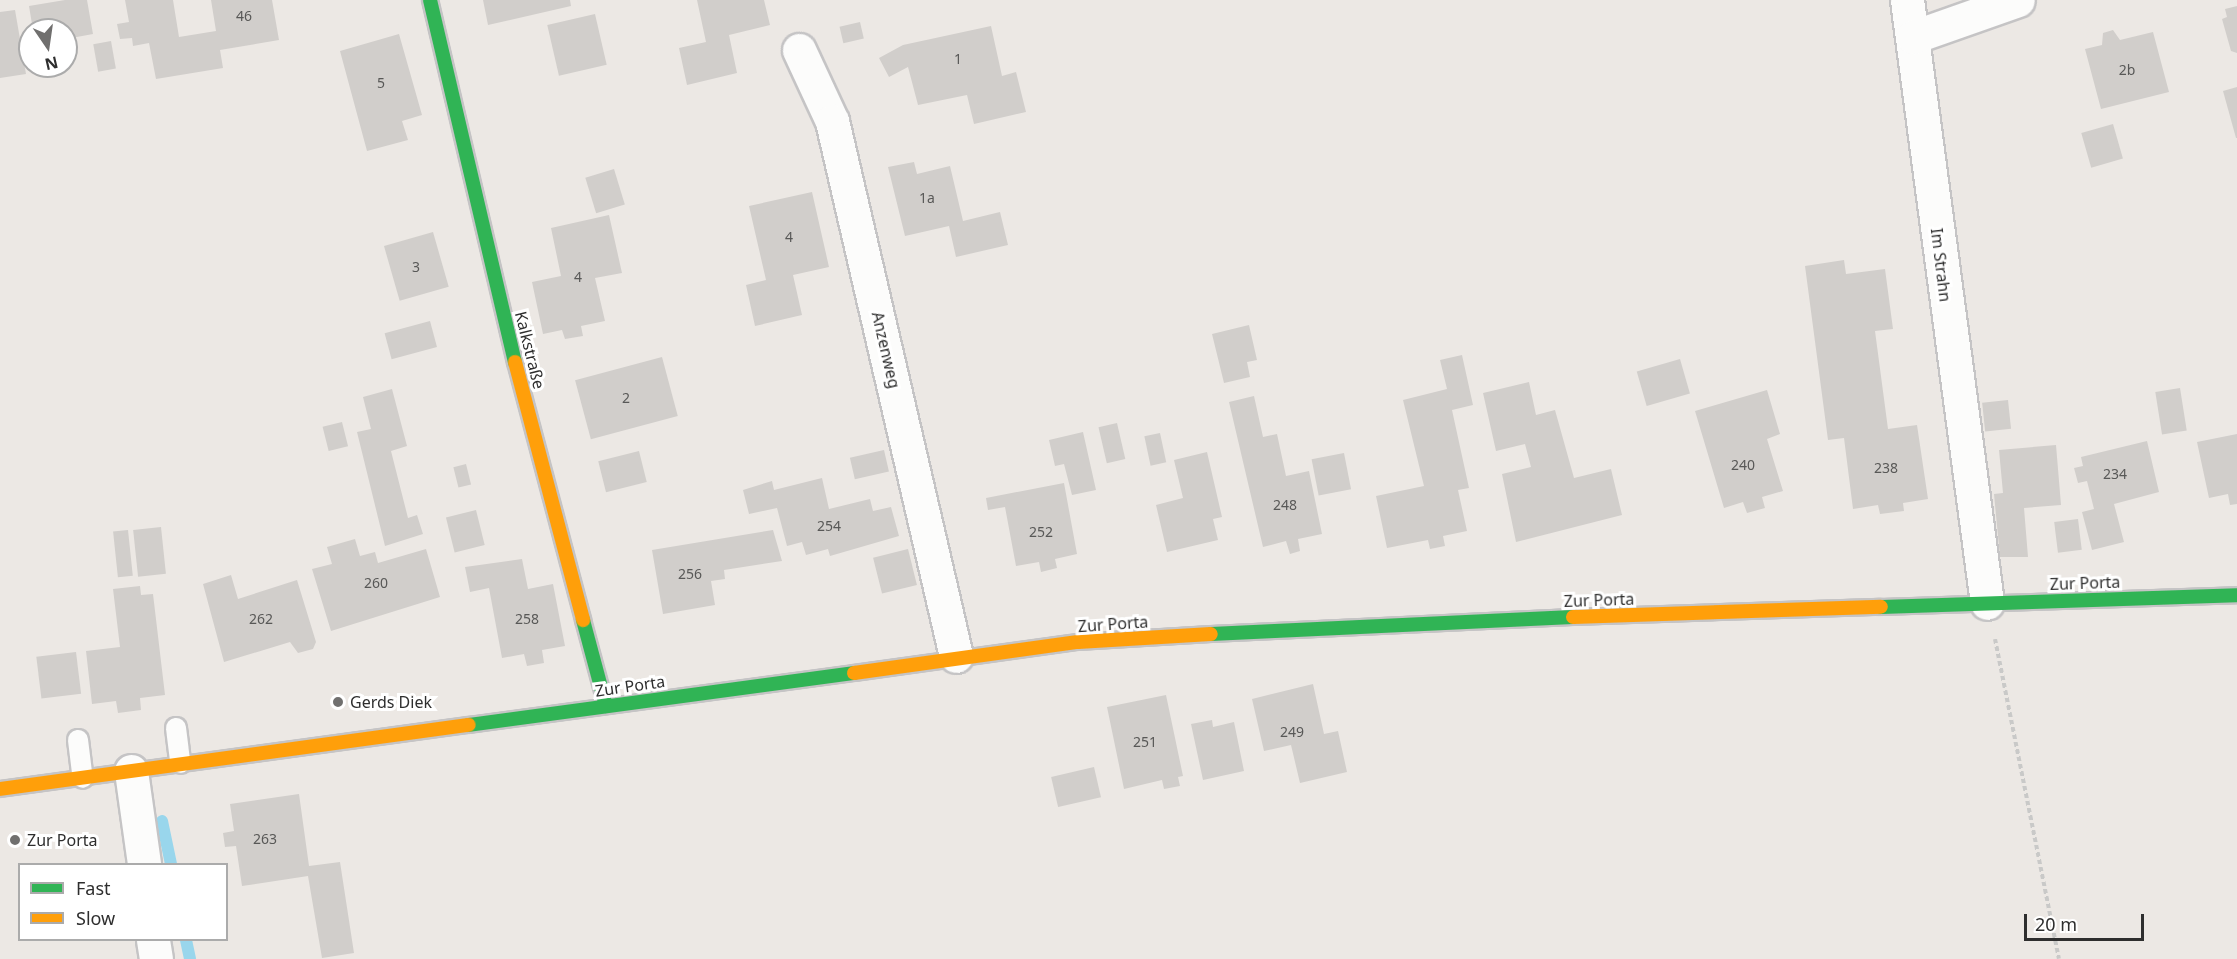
<!DOCTYPE html>
<html>
<head>
<meta charset="utf-8">
<style>
  body { margin:0 }
  #map { position:relative; width:2237px; height:959px; overflow:hidden; background:#ece8e4; font-family:"Noto Sans",sans-serif }
  div>[style] { position:absolute }
  [style*='--x'] { left:calc(var(--x)*1px); top:calc(var(--y)*1px); width:calc(var(--w)*1px); rotate:calc(var(--a)*1deg) }
  .stream>* { height:12px; margin:-6px; padding:0 6px; transform-origin:6px; border-radius:6px; background:#99d6ec }
  .building>* { inset:0; background:#d1cecb; transform-origin:0 0 }
  .path>* { height:4px; margin-top:-2px; transform-origin:0; background:repeating-linear-gradient(90deg,#c9c9c8 0 4.5px,transparent 0 7.5px) }
  .roads { filter:drop-shadow(2px 0 #c5c4c5) drop-shadow(-2px 0 #c5c4c5) drop-shadow(0 2px #c5c4c5) drop-shadow(0 -2px #c5c4c5) }
  .lane>* { height:20px; margin:-10px; padding:0 10px; transform-origin:10px; border-radius:10px; background:#fcfcfb }
  .street>* { height:33px; margin:-16.5px; padding:0 16.5px; transform-origin:16.5px; border-radius:16.5px; background:#fcfcfb }
  .fast>* { height:14px; margin:-7px; padding:0 7px; transform-origin:7px; border-radius:7px; background:#30b455 }
  .slow>* { height:14px; margin:-7px; padding:0 7px; transform-origin:7px; border-radius:7px; background:#ff9f0a }
  .dots>* { width:16px; height:16px; translate:-50% -50%; box-sizing:border-box; border:3px solid #fff; border-radius:50% }
  span { translate:-50% -50%; white-space:nowrap; text-align:center; line-height:1.15; -webkit-text-stroke:6px #fff; paint-order:stroke }
  .number-label { font-size:14px; color:#585857 }
  .number-label span { -webkit-text-stroke-width:0 }
  .street-label { font-size:16px; color:#2e2e2e }
  .poi-label { font-size:16px; color:#2e2e2e }
  .left { translate:0 -50%; text-align:left }
  .legend { position:absolute; left:18px; top:863px; width:210px; height:78px; box-sizing:border-box; background:#fff; border:2px solid #ababab; margin:0; padding:8px 10px; list-style:none; font-size:18px; color:#2e2e2e }
  .legend li { display:flex; align-items:center; gap:12px; height:30px }
  .legend b { width:30px; border:2px solid #ababab }
  .north { position:absolute; left:18px; top:18px; width:60px; height:60px; box-sizing:border-box; background:#fff; border:2px solid #ababab; border-radius:50%; rotate:167deg; font-size:16px; font-weight:700; line-height:24px; text-align:center; color:#2e2e2e }
  .north::after { content:''; display:block; margin:auto; width:21px; height:27px; background:#706f6e; clip-path:polygon(50% 0,100% 100%,50% 72%,0 100%) }
  .scale { position:absolute; left:2024px; top:914px; width:120px; height:27px; box-sizing:border-box; border:3px solid #2e2e2e; border-top:0; padding-left:8px; font-size:18px; line-height:21px; white-space:nowrap; color:#2e2e2e; -webkit-text-stroke:4px #fff; paint-order:stroke }
</style>
</head>
<body>
<div id="map">
  <div class="stream">
    <div style="--x:162;--y:821;--w:44;--a:78.2"></div>
    <div style="--x:186;--y:940;--w:19;--a:78"></div>
  </div>
  <div class="building">
    <div style="clip-path:polygon(65px 0,87px 0,93px 34px,66px 39px,66px 30px,33px 30px,29px 6px)"></div>
    <div style="clip-path:polygon(125px 0,173px 0,179px 37px,216px 31px,211px 0,272px 0,279px 40px,220px 50px,223px 68px,156px 79px,149px 43px,133px 46px,132px 38px,120px 39px,117px 24px,129px 22px)"></div>
    <div style="clip-path:polygon(483px 0,570px 0,571px 6px,488px 25px)"></div>
    <div style="clip-path:polygon(697px 0,764px 0,770px 25px,729px 35px,737px 73px,687px 85px,679px 48px,706px 42px)"></div>
    <div style="clip-path:polygon(2237px 6px,2237px 53px,2231px 51px,2222px 19px,2227px 17px,2225px 9px)"></div>
    <div style="clip-path:polygon(15px 10px,26px 74px,0 78px,0 12px)"></div>
    <div style="left:595px;top:14px;width:52px;height:49px;rotate:77deg"></div>
    <div style="left:860px;top:22px;width:17px;height:21px;rotate:77deg"></div>
    <div style="clip-path:polygon(991px 26px,1002px 76px,1016px 72px,1026px 112px,974px 124px,967px 95px,918px 105px,908px 67px,889px 77px,879px 58px,903px 45px)"></div>
    <div style="clip-path:polygon(2113px 30px,2120px 40px,2153px 32px,2169px 92px,2101px 109px,2085px 49px,2102px 45px,2103px 33px)"></div>
    <div style="clip-path:polygon(399px 34px,422px 115px,402px 121px,408px 140px,367px 151px,340px 51px)"></div>
    <div style="left:111px;top:41px;width:28px;height:18px;rotate:80deg"></div>
    <div style="clip-path:polygon(2237px 87px,2237px 138px,2236px 138px,2223px 91px)"></div>
    <div style="left:2113px;top:124px;width:36px;height:33px;rotate:74deg"></div>
    <div style="clip-path:polygon(914px 162px,917px 174px,950px 166px,963px 221px,1000px 212px,1008px 245px,956px 257px,949px 226px,905px 236px,888px 167px)"></div>
    <div style="left:614px;top:169px;width:37px;height:30px;rotate:73deg"></div>
    <div style="clip-path:polygon(812px 192px,829px 267px,793px 275px,802px 315px,755px 326px,746px 285px,766px 280px,749px 206px)"></div>
    <div style="clip-path:polygon(609px 215px,622px 273px,595px 278px,605px 321px,581px 326px,583px 336px,565px 339px,562px 330px,543px 334px,532px 282px,561px 276px,551px 228px)"></div>
    <div style="left:433px;top:232px;width:57px;height:51px;rotate:74deg"></div>
    <div style="clip-path:polygon(1844px 260px,1846px 274px,1885px 269px,1893px 329px,1875px 331px,1888px 429px,1917px 425px,1928px 499px,1903px 503px,1904px 511px,1880px 514px,1878px 505px,1853px 509px,1844px 438px,1828px 440px,1805px 266px)"></div>
    <div style="left:430px;top:321px;width:27px;height:47px;rotate:75deg"></div>
    <div style="clip-path:polygon(1249px 325px,1257px 360px,1247px 362px,1250px 377px,1224px 383px,1212px 334px)"></div>
    <div style="clip-path:polygon(1462px 355px,1473px 405px,1452px 410px,1469px 488px,1458px 490px,1467px 531px,1443px 536px,1445px 546px,1430px 549px,1428px 540px,1387px 548px,1376px 496px,1424px 486px,1403px 400px,1447px 389px,1440px 360px)"></div>
    <div style="left:662px;top:357px;width:61px;height:90px;rotate:75deg"></div>
    <div style="left:1680px;top:359px;width:36px;height:45px;rotate:74deg"></div>
    <div style="clip-path:polygon(1529px 382px,1536px 415px,1555px 410px,1574px 478px,1611px 469px,1622px 515px,1516px 542px,1502px 474px,1531px 467px,1525px 444px,1496px 451px,1483px 393px)"></div>
    <div style="left:2180px;top:388px;width:43px;height:25px;rotate:81deg"></div>
    <div style="clip-path:polygon(392px 389px,407px 446px,391px 451px,408px 518px,417px 515px,423px 534px,385px 546px,357px 432px,371px 429px,363px 397px)"></div>
    <div style="clip-path:polygon(1767px 390px,1780px 434px,1767px 439px,1783px 491px,1762px 497px,1765px 508px,1747px 513px,1743px 502px,1724px 508px,1695px 411px)"></div>
    <div style="clip-path:polygon(1254px 396px,1263px 437px,1277px 434px,1286px 476px,1309px 471px,1322px 534px,1298px 539px,1300px 551px,1290px 554px,1286px 541px,1263px 547px,1229px 402px)"></div>
    <div style="left:2008px;top:400px;width:29px;height:26px;rotate:84deg"></div>
    <div style="left:342px;top:422px;width:25px;height:20px;rotate:76deg"></div>
    <div style="left:1117px;top:423px;width:37px;height:19px;rotate:77deg"></div>
    <div style="clip-path:polygon(1083px 432px,1096px 490px,1072px 495px,1064px 464px,1055px 466px,1049px 440px)"></div>
    <div style="left:1160px;top:433px;width:30px;height:16px;rotate:78deg"></div>
    <div style="clip-path:polygon(2237px 434px,2237px 504px,2230px 505px,2228px 494px,2209px 498px,2197px 442px)"></div>
    <div style="clip-path:polygon(2147px 441px,2159px 492px,2114px 504px,2124px 542px,2092px 550px,2082px 512px,2094px 509px,2087px 481px,2078px 483px,2074px 468px,2083px 466px,2081px 457px)"></div>
    <div style="clip-path:polygon(2056px 445px,2061px 505px,2024px 508px,2028px 557px,2000px 557px,1994px 494px,2003px 493px,1999px 450px)"></div>
    <div style="left:884px;top:450px;width:22px;height:35px;rotate:77deg"></div>
    <div style="left:639px;top:451px;width:32px;height:42px;rotate:76deg"></div>
    <div style="clip-path:polygon(1207px 452px,1222px 517px,1213px 519px,1218px 540px,1167px 552px,1156px 505px,1183px 498px,1174px 460px)"></div>
    <div style="left:1344px;top:453px;width:37px;height:33px;rotate:79deg"></div>
    <div style="left:466px;top:464px;width:21px;height:13px;rotate:76deg"></div>
    <div style="clip-path:polygon(822px 478px,829px 509px,870px 499px,873px 511px,891px 507px,899px 536px,830px 556px,828px 549px,806px 555px,802px 542px,787px 546px,777px 508px,749px 514px,743px 490px,772px 481px,774px 490px)"></div>
    <div style="clip-path:polygon(1064px 483px,1077px 554px,1055px 559px,1057px 568px,1041px 572px,1039px 562px,1016px 566px,1005px 507px,988px 510px,986px 498px)"></div>
    <div style="left:476px;top:510px;width:36px;height:31px;rotate:76deg"></div>
    <div style="left:2078px;top:519px;width:31px;height:24px;rotate:83deg"></div>
    <div style="left:161px;top:527px;width:47px;height:28px;rotate:84deg"></div>
    <div style="left:128px;top:530px;width:46px;height:15px;rotate:84deg"></div>
    <div style="clip-path:polygon(773px 530px,782px 561px,724px 570px,725px 579px,711px 581px,715px 605px,663px 614px,652px 550px)"></div>
    <div style="clip-path:polygon(355px 539px,360px 556px,375px 552px,378px 563px,426px 549px,440px 597px,331px 631px,312px 569px,332px 564px,327px 547px)"></div>
    <div style="left:908px;top:549px;width:37px;height:36px;rotate:76deg"></div>
    <div style="clip-path:polygon(522px 559px,528px 589px,553px 584px,565px 646px,542px 650px,544px 663px,527px 666px,524px 654px,502px 658px,489px 588px,470px 592px,465px 567px)"></div>
    <div style="clip-path:polygon(231px 575px,238px 599px,297px 580px,316px 642px,313px 649px,298px 653px,290px 642px,224px 662px,203px 584px)"></div>
    <div style="clip-path:polygon(140px 586px,141px 595px,153px 594px,165px 695px,140px 698px,141px 710px,118px 713px,116px 701px,92px 704px,86px 651px,120px 647px,113px 589px)"></div>
    <div style="left:76px;top:652px;width:42px;height:40px;rotate:83deg"></div>
    <div style="clip-path:polygon(1313px 684px,1324px 734px,1338px 731px,1347px 772px,1300px 783px,1291px 745px,1264px 751px,1252px 699px)"></div>
    <div style="clip-path:polygon(1166px 695px,1183px 776px,1178px 777px,1180px 786px,1164px 789px,1162px 780px,1124px 789px,1107px 707px)"></div>
    <div style="clip-path:polygon(1212px 720px,1213px 727px,1234px 722px,1244px 771px,1203px 780px,1191px 724px)"></div>
    <div style="left:1094px;top:767px;width:31px;height:44px;rotate:77deg"></div>
    <div style="clip-path:polygon(299px 794px,309px 866px,340px 862px,354px 953px,322px 958px,308px 876px,242px 886px,236px 846px,225px 847px,223px 833px,234px 831px,230px 804px)"></div>
  </div>
  <div class="path">
    <div style="--x:1995;--y:639;--w:326;--a:78.7"></div>
  </div>
  <div class="roads">
    <div class="lane">
      <div style="--x:176;--y:728;--w:35;--a:83"></div>
      <div style="--x:78;--y:740;--w:38;--a:83"></div>
    </div>
    <div class="street">
      <div style="--x:1907;--y:0;--w:608;--a:82.44"></div>
      <div style="--x:1913;--y:37;--w:111;--a:-19.4"></div>
      <div style="--x:799;--y:50;--w:78;--a:65.1"></div>
      <div style="--x:832;--y:121;--w:549;--a:76.95"></div>
      <div style="--x:131;--y:771;--w:94;--a:82"></div>
      <div style="--x:153;--y:940;--w:19;--a:81"></div>
    </div>
    <div class="fast">
      <div style="--x:430;--y:0;--w:372;--a:76.8"></div>
      <div style="--x:1881;--y:607;--w:356;--a:-1.9"></div>
      <div style="--x:583;--y:620;--w:89;--a:75"></div>
      <div style="--x:1211;--y:634;--w:362;--a:-2.7"></div>
      <div style="--x:469;--y:725;--w:388;--a:-7.7"></div>
    </div>
    <div class="slow">
      <div style="--x:515;--y:362;--w:267;--a:75.2"></div>
      <div style="--x:1573;--y:617;--w:308;--a:-1.9"></div>
      <div style="--x:854;--y:673;--w:226;--a:-7.9"></div>
      <div style="--x:1078;--y:642;--w:133;--a:-3.4"></div>
      <div style="--x:0;--y:789;--w:473;--a:-7.8"></div>
    </div>
  </div>
  <div class="dots">
    <div style="left:338px;top:702px;background:#706f6e"></div>
    <div style="left:15px;top:840px;background:#706f6e"></div>
  </div>
  <div class="number-label">
    <span style="left:244px;top:16px">46</span>
    <span style="left:958px;top:59px">1</span>
    <span style="left:2127px;top:70px">2b</span>
    <span style="left:381px;top:83px">5</span>
    <span style="left:927px;top:198px">1a</span>
    <span style="left:789px;top:237px">4</span>
    <span style="left:416px;top:267px">3</span>
    <span style="left:578px;top:277px">4</span>
    <span style="left:626px;top:398px">2</span>
    <span style="left:1743px;top:465px">240</span>
    <span style="left:1886px;top:468px">238</span>
    <span style="left:2115px;top:474px">234</span>
    <span style="left:1285px;top:505px">248</span>
    <span style="left:829px;top:526px">254</span>
    <span style="left:1041px;top:532px">252</span>
    <span style="left:690px;top:574px">256</span>
    <span style="left:376px;top:583px">260</span>
    <span style="left:261px;top:619px">262</span>
    <span style="left:527px;top:619px">258</span>
    <span style="left:1292px;top:732px">249</span>
    <span style="left:1145px;top:742px">251</span>
    <span style="left:265px;top:839px">263</span>
  </div>
  <div class="street-label">
    <span style="left:1941px;top:265px;rotate:83deg">Im Strahn</span>
    <span style="left:530px;top:350px;rotate:76deg">Kalkstraße</span>
    <span style="left:886px;top:350px;rotate:77deg">Anzenweg</span>
    <span style="left:2085px;top:583px;rotate:-2deg">Zur Porta</span>
    <span style="left:1599px;top:600px;rotate:-2deg">Zur Porta</span>
    <span style="left:1113px;top:624px;rotate:-4deg">Zur Porta</span>
    <span style="left:630px;top:686px;rotate:-8deg">Zur Porta</span>
  </div>
  <div class="poi-label">
    <span class="left" style="left:350px;top:702px">Gerds Diek</span>
    <span class="left" style="left:27px;top:840px">Zur Porta</span>
  </div>
  <ul class="legend">
  <li><b style="height:8px;background:#30b455"></b>Fast</li>
  <li><b style="height:8px;background:#ff9f0a"></b>Slow</li>
  </ul>
  <div class="north">N</div>
  <div class="scale">20 m</div>
</div>
</body>
</html>
